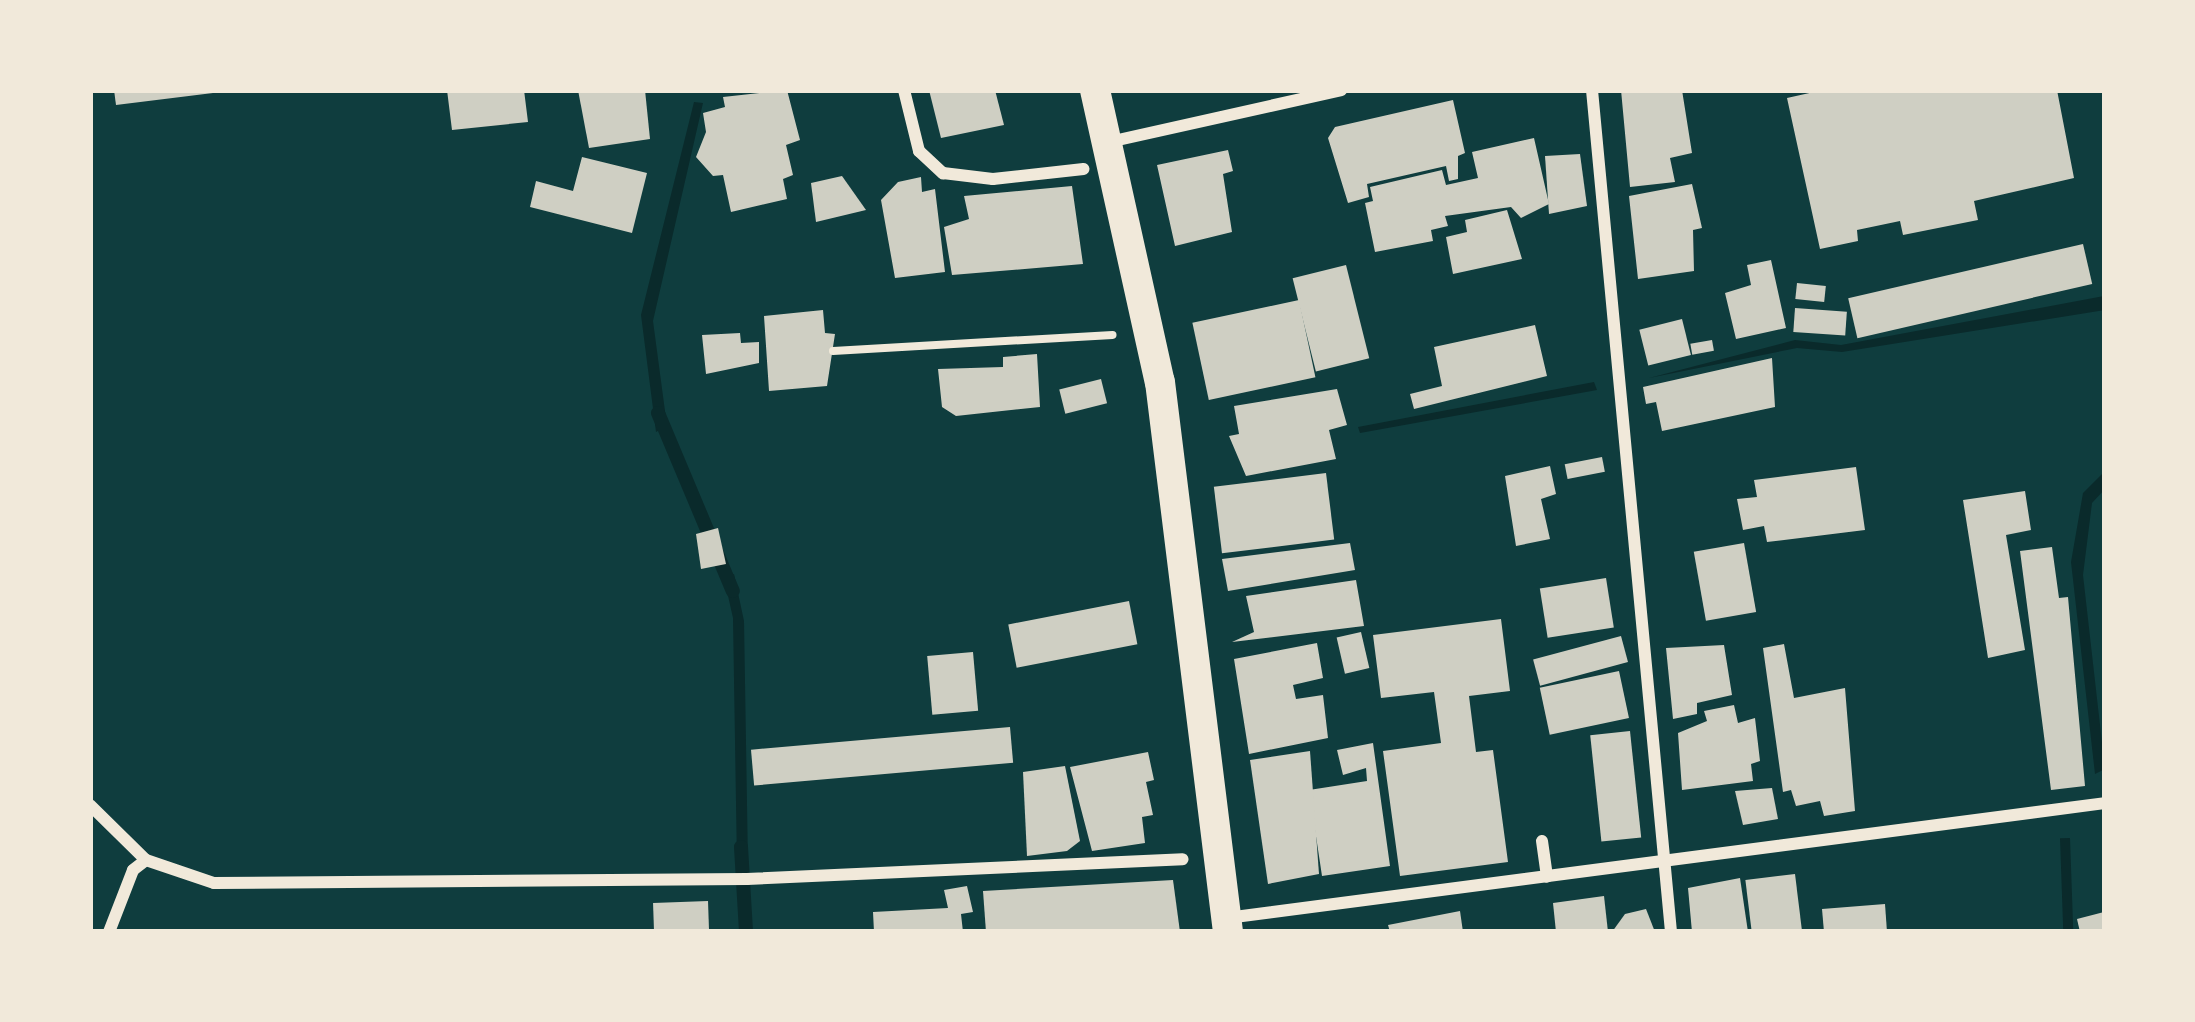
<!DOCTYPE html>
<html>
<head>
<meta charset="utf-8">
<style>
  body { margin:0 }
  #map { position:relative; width:2195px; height:1022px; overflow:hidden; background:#0f3d3e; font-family:Helvetica,sans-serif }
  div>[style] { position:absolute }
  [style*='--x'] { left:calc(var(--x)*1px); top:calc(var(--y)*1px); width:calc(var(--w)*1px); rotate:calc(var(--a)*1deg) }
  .water>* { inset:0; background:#0a2a2b; transform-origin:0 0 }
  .stream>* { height:14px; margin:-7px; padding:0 7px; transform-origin:7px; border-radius:7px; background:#0a2a2b }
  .building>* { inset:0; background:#cfcfc3; transform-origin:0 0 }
  .path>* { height:8px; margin:-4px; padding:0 4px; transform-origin:4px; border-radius:4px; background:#f1e9da }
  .minor>* { height:12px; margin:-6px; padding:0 6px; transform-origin:6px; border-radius:6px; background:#f1e9da }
  .primary>* { height:30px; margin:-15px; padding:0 15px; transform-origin:15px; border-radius:15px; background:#f1e9da }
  span { translate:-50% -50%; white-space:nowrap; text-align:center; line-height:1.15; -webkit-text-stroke:9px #f1e9da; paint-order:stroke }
  .frame { position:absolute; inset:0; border:93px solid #f1e9da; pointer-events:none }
</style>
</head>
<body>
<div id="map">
  <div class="water">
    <div style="clip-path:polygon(694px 102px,703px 103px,653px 321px,667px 426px,656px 432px,641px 315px)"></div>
    <div style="clip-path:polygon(2105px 259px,2105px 310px,1842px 352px,1797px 348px,1649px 378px,1795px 340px,1841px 345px,2104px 296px)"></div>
    <div style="clip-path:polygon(1594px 382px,1597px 390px,1360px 433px,1358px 427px)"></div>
    <div style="clip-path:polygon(2105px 471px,2105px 489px,2092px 503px,2083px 575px,2105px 769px,2095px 774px,2071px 562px,2083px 493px)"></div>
    <div style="clip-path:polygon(734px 574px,744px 621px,748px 864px,737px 865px,733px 618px,724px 578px)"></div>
    <div style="left:2070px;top:838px;width:94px;height:10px;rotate:88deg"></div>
  </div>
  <div class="stream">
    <div style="--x:658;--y:413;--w:193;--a:67.2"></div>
    <div style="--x:741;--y:847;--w:85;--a:86.6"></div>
  </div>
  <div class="building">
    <div style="clip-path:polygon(114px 90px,213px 90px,213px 93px,116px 105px)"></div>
    <div style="clip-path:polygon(447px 90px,524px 90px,528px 122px,452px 130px)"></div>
    <div style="clip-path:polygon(578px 90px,645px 90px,650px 139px,589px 148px)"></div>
    <div style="clip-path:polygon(787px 90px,800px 140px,786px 145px,793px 175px,783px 179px,787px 199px,731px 212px,723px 175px,713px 176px,696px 157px,706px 132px,703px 113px,725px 107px,723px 97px)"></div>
    <div style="clip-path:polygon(929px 90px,995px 90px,1004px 125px,941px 138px)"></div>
    <div style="clip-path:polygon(1621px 90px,1682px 90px,1692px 153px,1670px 158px,1675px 182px,1630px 187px)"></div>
    <div style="clip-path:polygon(1823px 90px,2057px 90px,2074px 178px,1974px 201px,1978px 220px,1903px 235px,1900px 221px,1857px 230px,1858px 241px,1820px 249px,1787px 98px)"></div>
    <div style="clip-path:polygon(1453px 100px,1465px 153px,1458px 156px,1458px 179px,1449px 181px,1446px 166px,1367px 184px,1369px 197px,1348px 203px,1328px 138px,1335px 127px)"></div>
    <div style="clip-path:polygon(1534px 138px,1549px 204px,1521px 218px,1511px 207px,1445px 216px,1448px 226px,1431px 230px,1433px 241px,1375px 252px,1365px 203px,1373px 201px,1370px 187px,1442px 170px,1446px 185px,1478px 178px,1472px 152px)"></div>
    <div style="clip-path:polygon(1228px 150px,1233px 171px,1223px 174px,1232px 232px,1175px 246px,1157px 165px)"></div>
    <div style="clip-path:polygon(1580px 154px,1587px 206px,1549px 214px,1545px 156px)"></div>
    <div style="clip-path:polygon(582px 157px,647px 173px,632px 233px,530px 207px,536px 181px,573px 191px)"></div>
    <div style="clip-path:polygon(842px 176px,866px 210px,816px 222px,811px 183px)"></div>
    <div style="clip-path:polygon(921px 177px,922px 192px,935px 189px,945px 272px,895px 278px,881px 200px,898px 182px)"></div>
    <div style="clip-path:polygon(1692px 184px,1702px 228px,1693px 230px,1694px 271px,1638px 279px,1629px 196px)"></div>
    <div style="clip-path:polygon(1072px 186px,1083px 264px,952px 275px,944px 227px,969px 219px,964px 196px)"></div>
    <div style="clip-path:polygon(1507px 210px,1522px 259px,1453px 274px,1446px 237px,1467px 232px,1465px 220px)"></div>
    <div style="left:2083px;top:244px;width:41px;height:241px;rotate:77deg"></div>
    <div style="clip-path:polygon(1771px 260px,1786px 328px,1736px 339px,1725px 293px,1751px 285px,1747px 265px)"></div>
    <div style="left:1346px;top:265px;width:96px;height:55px;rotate:76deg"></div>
    <div style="left:1797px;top:283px;width:29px;height:16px;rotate:6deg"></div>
    <div style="left:1299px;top:300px;width:79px;height:109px;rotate:78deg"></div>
    <div style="left:1795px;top:308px;width:52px;height:24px;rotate:4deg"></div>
    <div style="clip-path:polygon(823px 310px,825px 333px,835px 334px,827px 386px,769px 391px,764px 316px)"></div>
    <div style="left:1682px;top:319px;width:37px;height:44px;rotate:76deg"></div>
    <div style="clip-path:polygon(1535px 325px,1547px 376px,1414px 409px,1410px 394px,1442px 386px,1434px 347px)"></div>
    <div style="clip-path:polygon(740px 333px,741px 343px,759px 342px,759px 363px,706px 374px,702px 335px)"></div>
    <div style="left:1712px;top:340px;width:11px;height:22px;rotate:80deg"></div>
    <div style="clip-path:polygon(1037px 354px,1040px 407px,956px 416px,942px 407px,938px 369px,1003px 367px,1003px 357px)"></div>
    <div style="clip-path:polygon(1772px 358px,1775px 407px,1662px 431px,1656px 402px,1646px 404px,1643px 387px)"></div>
    <div style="left:1101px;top:379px;width:25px;height:43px;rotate:76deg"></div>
    <div style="clip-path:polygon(1337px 389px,1347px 425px,1329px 430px,1336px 459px,1246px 476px,1229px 436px,1239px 434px,1234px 406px)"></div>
    <div style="left:1602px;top:457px;width:15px;height:38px;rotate:79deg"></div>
    <div style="clip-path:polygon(1550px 466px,1556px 494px,1541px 499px,1550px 539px,1516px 546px,1505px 476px)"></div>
    <div style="clip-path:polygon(1856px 467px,1865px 530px,1767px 542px,1764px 526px,1743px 530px,1737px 499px,1757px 497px,1754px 480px)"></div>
    <div style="left:1326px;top:473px;width:67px;height:113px;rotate:83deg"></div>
    <div style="clip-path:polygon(2025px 491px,2031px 530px,2006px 535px,2025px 650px,1988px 658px,1963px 500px)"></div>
    <div style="clip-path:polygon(718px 528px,726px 564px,701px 569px,696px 534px)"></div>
    <div style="clip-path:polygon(1350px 543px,1355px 570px,1228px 591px,1222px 559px)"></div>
    <div style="left:1744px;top:543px;width:70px;height:51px;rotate:80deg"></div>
    <div style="clip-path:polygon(2052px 547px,2059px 598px,2068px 597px,2085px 786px,2051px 790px,2020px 551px)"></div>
    <div style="left:1606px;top:578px;width:50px;height:67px;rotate:81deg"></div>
    <div style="clip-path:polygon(1356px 580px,1364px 626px,1232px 642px,1254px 632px,1246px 596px)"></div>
    <div style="left:1129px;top:601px;width:44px;height:123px;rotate:79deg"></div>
    <div style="clip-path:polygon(1501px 619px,1510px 691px,1469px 696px,1476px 752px,1493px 750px,1508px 862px,1400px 876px,1383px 751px,1441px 743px,1434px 692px,1381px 698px,1373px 635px)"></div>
    <div style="left:1361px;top:632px;width:37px;height:25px;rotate:77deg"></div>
    <div style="left:1621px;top:636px;width:27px;height:91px;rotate:75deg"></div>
    <div style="clip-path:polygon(1317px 643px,1323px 678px,1293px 685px,1296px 699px,1323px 695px,1328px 738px,1249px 754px,1234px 659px)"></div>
    <div style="clip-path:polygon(1784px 644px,1794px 698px,1845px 688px,1855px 811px,1824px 816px,1820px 801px,1796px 806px,1791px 790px,1783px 792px,1763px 648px)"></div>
    <div style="clip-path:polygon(1724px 645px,1732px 695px,1697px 703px,1697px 714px,1673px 719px,1666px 648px)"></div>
    <div style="left:973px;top:652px;width:59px;height:46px;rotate:85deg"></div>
    <div style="left:1619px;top:671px;width:48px;height:81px;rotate:78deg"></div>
    <div style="clip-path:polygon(1734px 705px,1738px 723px,1755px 718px,1760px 761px,1751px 764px,1753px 781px,1682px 790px,1678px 733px,1707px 721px,1704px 711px)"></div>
    <div style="left:1010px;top:727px;width:36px;height:260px;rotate:85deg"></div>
    <div style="left:1630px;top:731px;width:107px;height:40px;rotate:84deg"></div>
    <div style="clip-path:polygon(1373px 743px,1390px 866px,1322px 876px,1309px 790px,1367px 781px,1366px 768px,1343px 775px,1337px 750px)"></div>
    <div style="clip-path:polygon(1310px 751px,1319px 874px,1268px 884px,1250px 760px)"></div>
    <div style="clip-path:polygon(1148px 752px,1154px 780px,1146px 782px,1153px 815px,1142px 817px,1145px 843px,1092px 851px,1070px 767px)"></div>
    <div style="clip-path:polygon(1065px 766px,1080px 841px,1067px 851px,1027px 856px,1023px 772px)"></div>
    <div style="clip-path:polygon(1772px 788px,1778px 819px,1743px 825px,1735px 791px)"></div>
    <div style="left:1795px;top:874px;width:58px;height:50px;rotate:83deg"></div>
    <div style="clip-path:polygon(1740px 878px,1748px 932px,1692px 932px,1688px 888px)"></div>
    <div style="clip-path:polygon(1173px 880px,1180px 932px,986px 932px,983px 891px)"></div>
    <div style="clip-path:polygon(967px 886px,973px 912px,961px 914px,963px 932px,874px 932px,873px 912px,948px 908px,944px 890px)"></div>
    <div style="clip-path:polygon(1604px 896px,1608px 932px,1556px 932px,1553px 903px)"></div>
    <div style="left:708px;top:901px;width:31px;height:55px;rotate:88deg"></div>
    <div style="clip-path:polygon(1885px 904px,1887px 932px,1824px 932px,1822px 909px)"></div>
    <div style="clip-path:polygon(1646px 909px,1655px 932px,1612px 932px,1625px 914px)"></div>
    <div style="clip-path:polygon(1460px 911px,1463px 932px,1390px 932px,1388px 925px)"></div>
    <div style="clip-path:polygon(2104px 912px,2105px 932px,2080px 932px,2077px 919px)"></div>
  </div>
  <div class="path">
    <div style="--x:833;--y:351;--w:280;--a:-3.3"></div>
  </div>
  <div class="minor">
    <div style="--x:904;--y:90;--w:63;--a:76.2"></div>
    <div style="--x:919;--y:151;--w:33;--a:43"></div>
    <div style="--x:943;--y:173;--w:50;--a:6.8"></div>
    <div style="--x:993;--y:179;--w:91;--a:-6.3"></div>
    <div style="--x:1592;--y:90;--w:846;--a:84.64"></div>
    <div style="--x:1109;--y:142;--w:238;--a:-12.6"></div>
    <div style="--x:90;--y:805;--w:78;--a:44.5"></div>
    <div style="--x:146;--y:860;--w:72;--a:18.7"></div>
    <div style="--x:214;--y:883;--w:533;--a:-0.43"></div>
    <div style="--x:747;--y:879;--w:436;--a:-2.6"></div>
    <div style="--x:1542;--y:841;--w:36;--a:82"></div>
    <div style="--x:1227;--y:918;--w:885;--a:-7.46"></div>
    <div style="--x:109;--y:932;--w:66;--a:-68.8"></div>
    <div style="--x:133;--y:870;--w:16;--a:-38"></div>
  </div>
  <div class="primary">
    <div style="--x:1095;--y:90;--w:299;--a:77.5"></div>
    <div style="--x:1160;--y:382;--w:554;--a:82.95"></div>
  </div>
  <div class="frame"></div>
</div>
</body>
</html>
